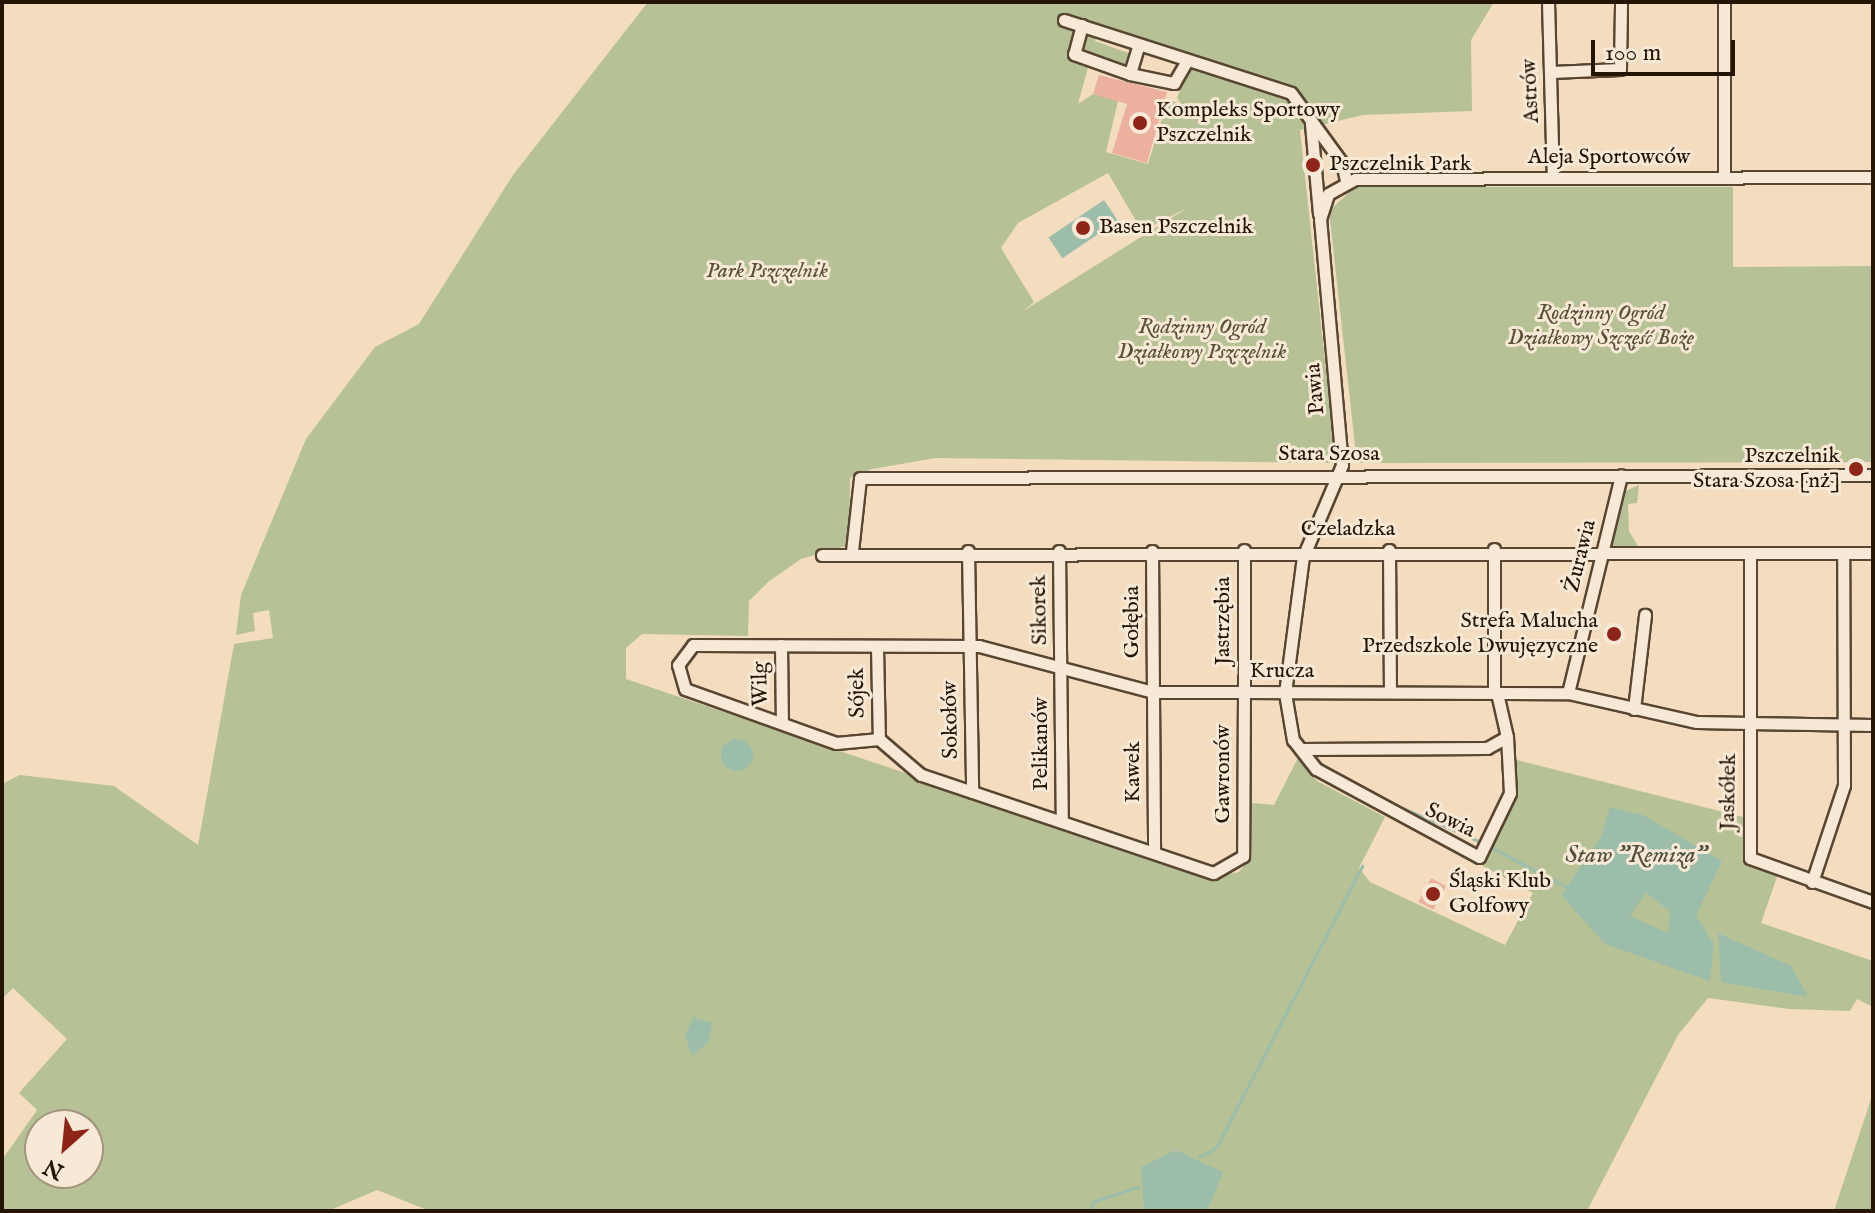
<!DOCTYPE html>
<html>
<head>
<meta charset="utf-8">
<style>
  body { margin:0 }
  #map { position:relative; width:1875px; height:1213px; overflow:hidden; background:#f3ddbe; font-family:"IM FELL English",serif }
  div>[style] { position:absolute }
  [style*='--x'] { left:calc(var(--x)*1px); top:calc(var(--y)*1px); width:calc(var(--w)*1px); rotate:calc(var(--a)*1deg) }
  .green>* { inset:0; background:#b6c295 }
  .water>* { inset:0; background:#9dbdab; transform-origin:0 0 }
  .round { border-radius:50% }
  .stream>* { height:3px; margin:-1.5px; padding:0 1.5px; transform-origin:1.5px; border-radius:1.5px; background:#9dbdab }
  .building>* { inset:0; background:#ecb19e; transform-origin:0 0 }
  .roads { filter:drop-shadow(2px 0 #594632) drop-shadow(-2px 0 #594632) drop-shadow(0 2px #594632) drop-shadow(0 -2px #594632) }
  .minor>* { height:11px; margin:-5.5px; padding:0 5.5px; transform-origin:5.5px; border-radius:5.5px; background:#f7e9d5 }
  .dots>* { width:22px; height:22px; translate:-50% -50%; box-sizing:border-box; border:4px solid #f7e9d5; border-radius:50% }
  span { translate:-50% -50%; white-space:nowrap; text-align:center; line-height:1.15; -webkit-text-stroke:6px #f7e9d5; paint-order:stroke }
  .street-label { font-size:22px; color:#261403 }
  .poi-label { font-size:22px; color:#261403 }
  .left { translate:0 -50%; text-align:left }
  .right { translate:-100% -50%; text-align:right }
  .park-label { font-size:22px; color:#585136; font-style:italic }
  .water-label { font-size:24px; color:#504f3e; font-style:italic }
  .frame { position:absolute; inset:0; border:4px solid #261403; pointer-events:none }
  .north { position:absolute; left:24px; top:1109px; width:80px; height:80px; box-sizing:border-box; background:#f7e9d5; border:2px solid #a39481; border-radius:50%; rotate:207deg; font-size:22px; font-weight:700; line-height:32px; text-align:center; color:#261403 }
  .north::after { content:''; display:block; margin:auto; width:28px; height:36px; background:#8f2418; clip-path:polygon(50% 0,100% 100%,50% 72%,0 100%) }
  .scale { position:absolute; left:1591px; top:40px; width:144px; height:36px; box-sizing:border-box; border:4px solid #261403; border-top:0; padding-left:10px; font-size:24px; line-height:28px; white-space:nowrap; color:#261403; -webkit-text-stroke:6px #f7e9d5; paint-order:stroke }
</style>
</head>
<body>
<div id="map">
  <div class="green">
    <div style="clip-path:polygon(evenodd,648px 2px,1494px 2px,1471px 40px,1472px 111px,1363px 115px,1300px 130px,1336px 463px,936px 458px,872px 469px,850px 478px,849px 545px,801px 559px,768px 582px,749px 601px,748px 636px,642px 634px,626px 648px,626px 679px,1214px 877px,1239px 872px,1252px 855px,1251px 803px,1274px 805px,1298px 758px,1317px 781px,1385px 817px,1359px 868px,1370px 882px,1505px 945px,1533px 893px,1483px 866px,1513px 796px,1513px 759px,1747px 818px,1747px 861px,1777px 877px,1761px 923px,1873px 961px,1873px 1007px,1857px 999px,1850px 1011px,1789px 1009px,1708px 998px,1678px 1035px,1587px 1211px,430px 1211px,377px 1190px,328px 1211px,2px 1211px,2px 1160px,37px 1110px,19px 1093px,67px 1039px,13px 988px,2px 999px,2px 784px,20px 775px,114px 786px,198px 845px,234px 644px,273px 638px,269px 610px,253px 613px,255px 631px,236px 635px,241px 595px,306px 439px,375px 347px,419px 324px,513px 175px,648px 2px,1099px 26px,1192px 59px,1177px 98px,1182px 105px,1168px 99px,1148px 164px,1106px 152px,1118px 101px,1093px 94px,1078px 104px,1090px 60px,1127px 68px,1131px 54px,1095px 41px,1099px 26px,648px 2px,1108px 173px,1142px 231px,1187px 208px,1023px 311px,1034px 302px,1001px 248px,1018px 223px,1108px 173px,648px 2px,40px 1125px,88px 1125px,88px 1173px,40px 1173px,40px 1125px)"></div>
    <div style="clip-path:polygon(1355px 187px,1733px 187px,1733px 267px,1873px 266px,1873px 462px,1357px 463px,1329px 211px)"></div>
    <div style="clip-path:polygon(1639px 485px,1637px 503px,1628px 504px,1629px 531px,1639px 548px,1611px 548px,1621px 493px)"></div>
    <div style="clip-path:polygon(1873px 1093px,1873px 1211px,1834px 1211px)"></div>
  </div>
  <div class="water">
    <div style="left:1104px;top:200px;width:25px;height:67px;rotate:56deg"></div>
    <div class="round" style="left:721px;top:739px;width:32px;height:32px"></div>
    <div style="clip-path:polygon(evenodd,1610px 807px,1643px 815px,1722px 861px,1696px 916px,1714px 944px,1710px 981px,1605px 944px,1561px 895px,1601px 837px,1610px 807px,1645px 893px,1670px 911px,1668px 933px,1630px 916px,1645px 893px)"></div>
    <div style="clip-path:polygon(1718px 933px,1791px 966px,1808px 997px,1721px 982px)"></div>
    <div style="clip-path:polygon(693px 1017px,712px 1023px,709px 1042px,692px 1056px,685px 1036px)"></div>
    <div style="clip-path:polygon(1176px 1150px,1223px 1172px,1207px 1211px,1144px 1211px,1141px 1167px)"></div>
  </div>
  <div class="stream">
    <div style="--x:1403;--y:808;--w:82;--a:23.7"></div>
    <div style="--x:1492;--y:848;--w:85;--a:27.5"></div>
    <div style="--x:1199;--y:1157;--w:19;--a:-28"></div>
    <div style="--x:1216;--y:1148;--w:318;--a:-62.6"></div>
    <div style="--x:1089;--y:1211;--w:11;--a:-63"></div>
    <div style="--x:1094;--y:1201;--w:46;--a:-17.7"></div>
  </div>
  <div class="building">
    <div style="clip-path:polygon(1099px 75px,1167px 92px,1147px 163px,1112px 153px,1127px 104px,1093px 94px)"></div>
    <div style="left:1431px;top:878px;width:17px;height:27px;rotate:28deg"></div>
  </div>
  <div class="roads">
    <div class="minor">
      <div style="--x:1548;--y:2;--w:176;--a:88.4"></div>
      <div style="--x:1064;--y:20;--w:238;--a:17.8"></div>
      <div style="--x:1291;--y:93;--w:87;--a:53.9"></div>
      <div style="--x:1342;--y:163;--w:17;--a:77"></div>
      <div style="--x:1082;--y:25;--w:30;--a:105"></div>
      <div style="--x:1074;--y:54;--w:59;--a:19.7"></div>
      <div style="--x:1138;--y:47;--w:28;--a:107"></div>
      <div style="--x:1130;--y:74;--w:45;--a:11.6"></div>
      <div style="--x:1174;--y:83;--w:24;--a:-60"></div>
      <div style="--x:1552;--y:72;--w:68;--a:-2.5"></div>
      <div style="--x:1620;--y:69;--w:67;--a:-89.1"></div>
      <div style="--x:1311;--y:124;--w:90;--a:84.9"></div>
      <div style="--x:1724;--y:178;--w:176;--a:-90"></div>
      <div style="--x:1244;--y:550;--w:142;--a:90"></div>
      <div style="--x:1244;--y:692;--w:164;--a:90.3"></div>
      <div style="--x:1243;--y:856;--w:34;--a:150"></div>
      <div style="--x:1213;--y:873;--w:308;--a:-161.4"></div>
      <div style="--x:921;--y:775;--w:55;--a:-139.4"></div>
      <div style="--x:879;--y:739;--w:43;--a:174.7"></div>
      <div style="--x:836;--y:743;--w:160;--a:-160.3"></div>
      <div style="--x:685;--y:689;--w:25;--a:-106"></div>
      <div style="--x:678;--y:665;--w:25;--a:-53"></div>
      <div style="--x:693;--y:645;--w:286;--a:0.2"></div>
      <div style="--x:979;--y:646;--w:180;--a:14.8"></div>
      <div style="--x:1153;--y:692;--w:91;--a:0"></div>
      <div style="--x:1244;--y:692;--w:324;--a:0.2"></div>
      <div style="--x:1568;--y:693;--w:132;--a:12.7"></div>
      <div style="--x:1697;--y:722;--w:176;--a:1"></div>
      <div style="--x:1389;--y:550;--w:142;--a:89.6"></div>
      <div style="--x:852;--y:551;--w:73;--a:-83.7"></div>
      <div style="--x:860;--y:478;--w:1013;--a:-0.17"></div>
      <div style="--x:968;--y:551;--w:241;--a:89"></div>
      <div style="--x:1059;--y:551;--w:267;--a:89.4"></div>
      <div style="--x:1152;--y:551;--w:301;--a:89.6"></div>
      <div style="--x:1750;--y:553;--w:305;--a:90"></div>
      <div style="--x:1750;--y:858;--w:131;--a:19.7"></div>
      <div style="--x:822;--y:555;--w:1051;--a:-0.11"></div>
      <div style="--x:781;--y:645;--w:78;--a:89.3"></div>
      <div style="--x:877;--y:647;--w:92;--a:88.8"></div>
      <div style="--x:1494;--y:692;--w:143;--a:-90"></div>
      <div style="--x:1568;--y:693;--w:224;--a:-76.3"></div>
      <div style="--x:1634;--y:709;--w:95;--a:-83.3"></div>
      <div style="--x:1507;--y:737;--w:56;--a:86.9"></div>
      <div style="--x:1510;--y:793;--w:71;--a:115.8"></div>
      <div style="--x:1479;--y:857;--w:185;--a:-151.6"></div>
      <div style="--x:1316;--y:769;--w:37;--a:-128"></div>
      <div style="--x:1293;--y:740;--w:48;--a:-99.7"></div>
      <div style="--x:1285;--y:693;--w:137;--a:-82.5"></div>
      <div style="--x:1303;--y:557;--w:100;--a:-67"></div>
      <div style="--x:1342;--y:465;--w:247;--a:-95.1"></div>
      <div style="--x:1320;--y:219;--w:26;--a:-72"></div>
      <div style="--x:1328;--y:194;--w:31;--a:-29"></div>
      <div style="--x:1355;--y:179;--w:518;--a:-0.22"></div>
      <div style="--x:1302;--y:749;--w:185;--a:-0.3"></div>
      <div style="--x:1487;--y:748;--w:23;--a:-29"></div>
      <div style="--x:1507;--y:737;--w:45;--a:-102.8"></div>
      <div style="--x:1812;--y:882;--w:102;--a:-71.7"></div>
      <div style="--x:1844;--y:785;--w:232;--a:-90.2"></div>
    </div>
  </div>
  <div class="dots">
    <div style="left:1140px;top:123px;background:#8f2418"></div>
    <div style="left:1313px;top:165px;background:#8f2418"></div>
    <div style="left:1083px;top:228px;background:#8f2418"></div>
    <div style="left:1856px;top:469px;background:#8f2418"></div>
    <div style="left:1614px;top:634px;background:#8f2418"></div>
    <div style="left:1433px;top:894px;background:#8f2418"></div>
  </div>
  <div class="street-label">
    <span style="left:1531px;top:91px;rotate:-93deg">Astrów</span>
    <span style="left:1609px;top:158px">Aleja Sportowców</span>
    <span style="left:1316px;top:389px;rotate:-95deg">Pawia</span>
    <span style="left:1329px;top:455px">Stara Szosa</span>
    <span style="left:1348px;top:530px">Czeladzka</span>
    <span style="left:1581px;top:556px;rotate:-76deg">Żurawia</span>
    <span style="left:1040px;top:610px;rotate:-91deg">Sikorek</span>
    <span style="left:1224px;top:621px;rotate:-90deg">Jastrzębia</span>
    <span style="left:1133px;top:622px;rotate:-90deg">Gołębia</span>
    <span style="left:1282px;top:672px">Krucza</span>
    <span style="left:761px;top:684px;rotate:-91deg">Wilg</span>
    <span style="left:858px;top:693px;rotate:-91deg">Sójek</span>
    <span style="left:951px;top:720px;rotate:-91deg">Sokołów</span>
    <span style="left:1042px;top:744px;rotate:-90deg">Pelikanów</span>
    <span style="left:1134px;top:772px;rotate:-90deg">Kawek</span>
    <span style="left:1224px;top:774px;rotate:-90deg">Gawronów</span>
    <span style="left:1729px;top:792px;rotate:-89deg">Jaskółek</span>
    <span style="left:1450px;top:821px;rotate:26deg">Sowia</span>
  </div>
  <div class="poi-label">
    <span class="left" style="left:1156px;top:123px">Kompleks Sportowy<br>Pszczelnik</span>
    <span class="left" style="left:1329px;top:165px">Pszczelnik Park</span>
    <span class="left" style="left:1099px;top:228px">Basen Pszczelnik</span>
    <span class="right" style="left:1840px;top:469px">Pszczelnik<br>Stara Szosa [nż]</span>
    <span class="right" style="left:1598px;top:634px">Strefa Malucha<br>Przedszkole Dwujęzyczne</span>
    <span class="left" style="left:1449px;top:894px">Śląski Klub<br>Golfowy</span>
  </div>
  <div class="park-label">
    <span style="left:767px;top:272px">Park Pszczelnik</span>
    <span style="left:1601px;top:326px">Rodzinny Ogród<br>Działkowy Szczęść Boże</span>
    <span style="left:1202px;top:340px">Rodzinny Ogród<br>Działkowy Pszczelnik</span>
  </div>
  <div class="water-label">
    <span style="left:1636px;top:856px">Staw "Remiza"</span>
  </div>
  <div class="frame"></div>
  <div class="north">N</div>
  <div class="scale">100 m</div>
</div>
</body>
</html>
